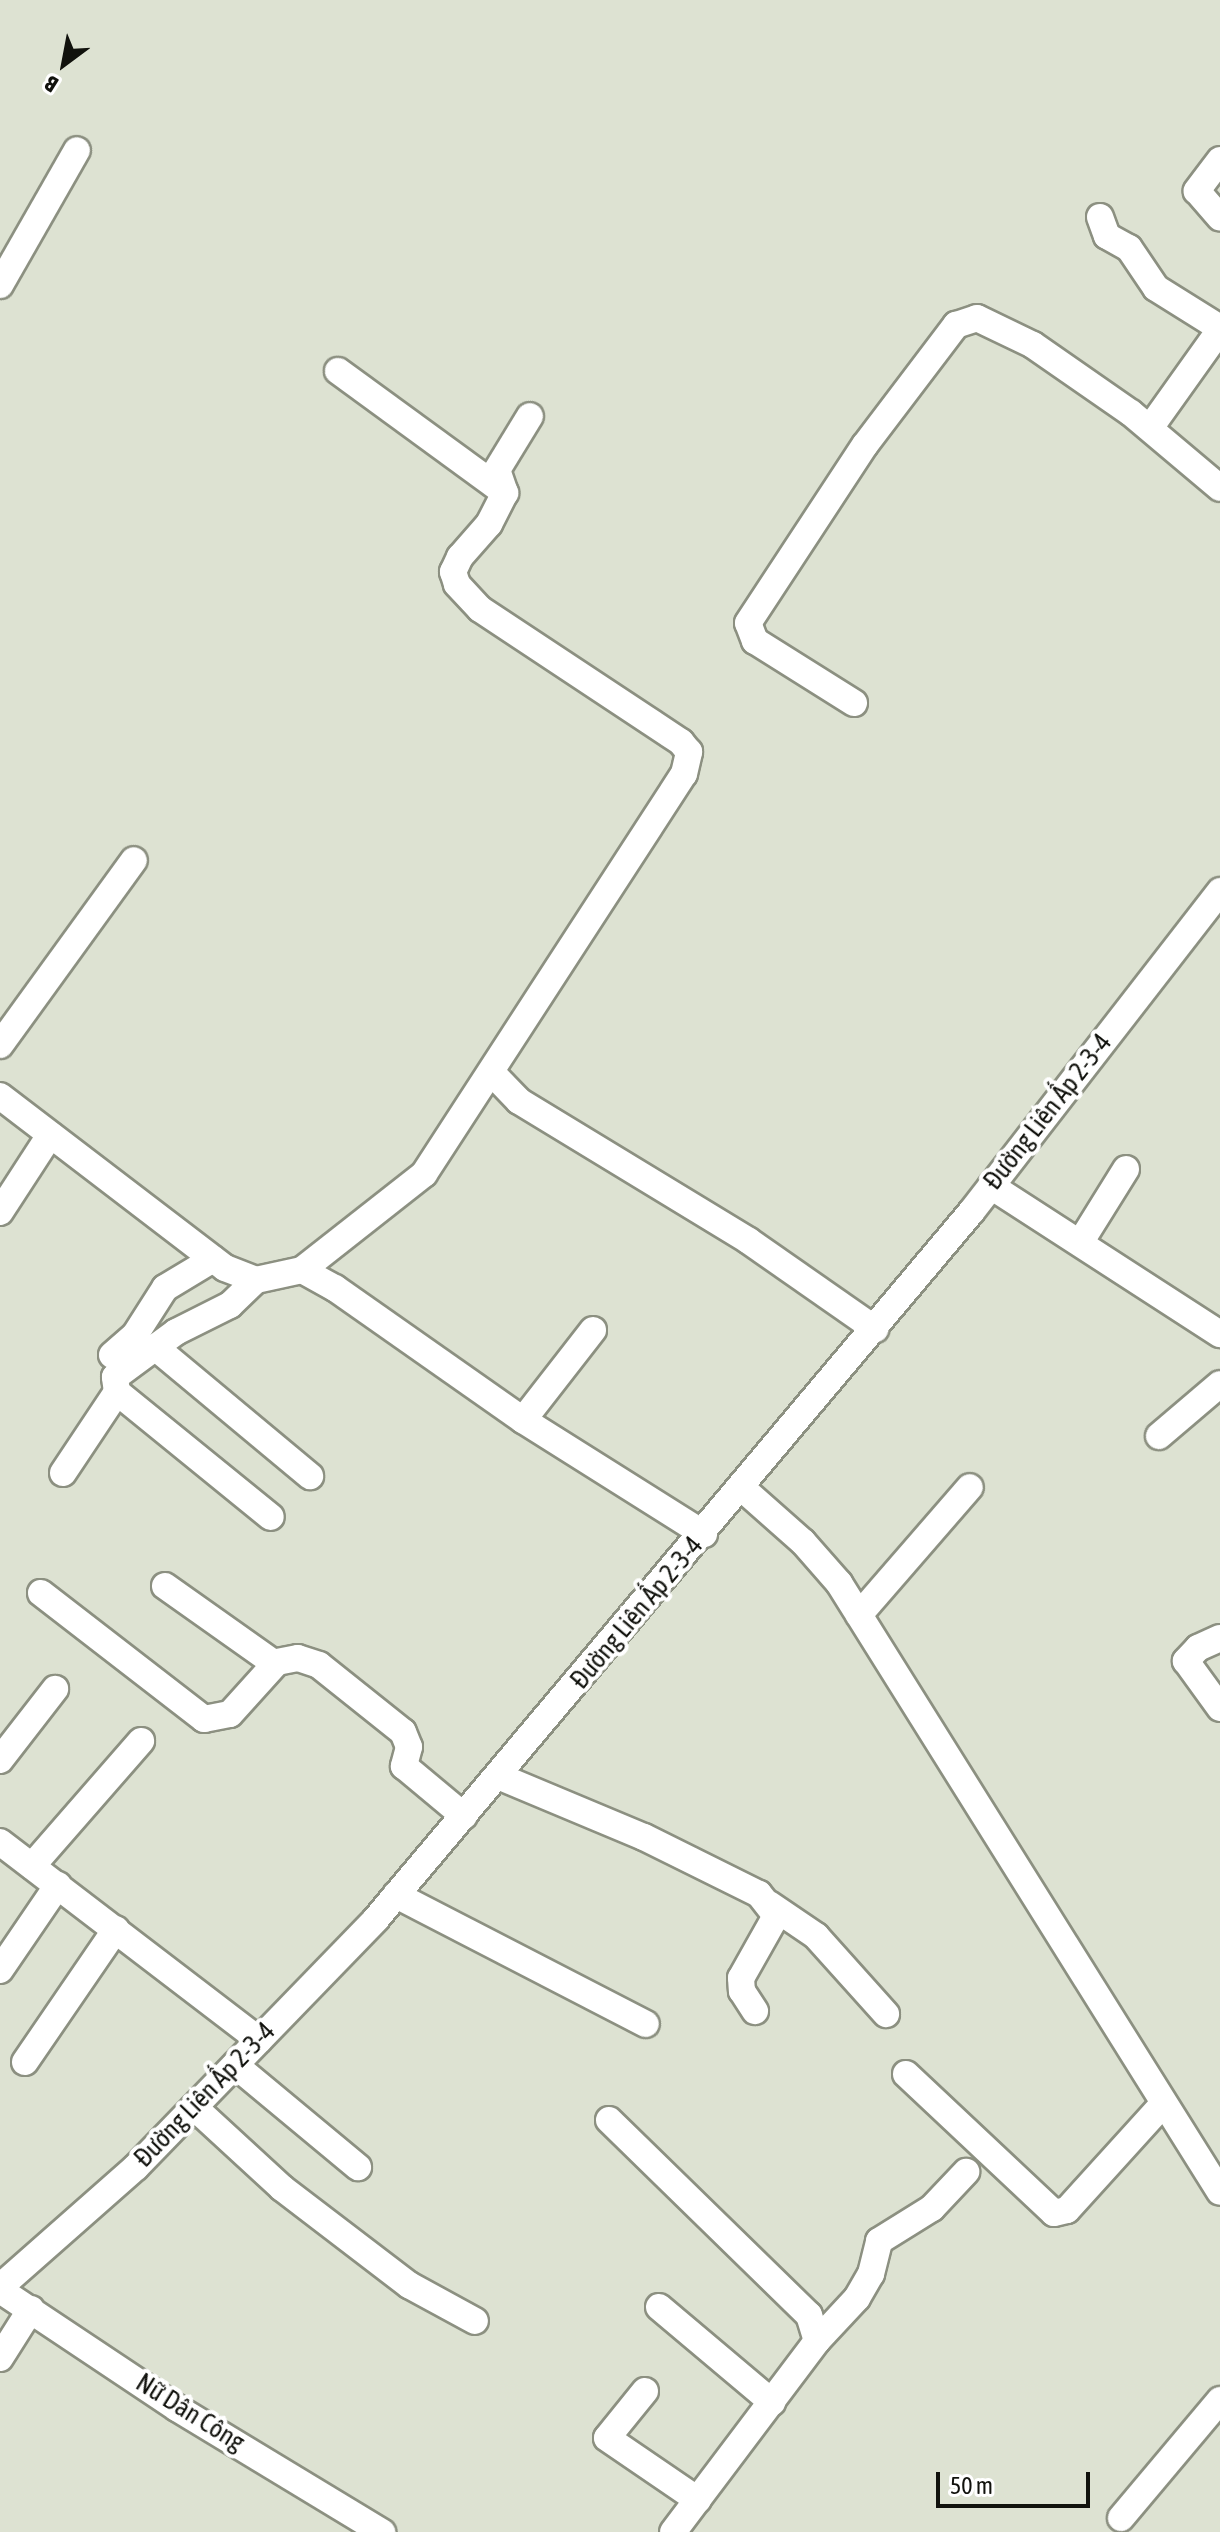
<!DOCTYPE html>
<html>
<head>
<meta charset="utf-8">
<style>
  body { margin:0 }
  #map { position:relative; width:1220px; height:2532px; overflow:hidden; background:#dde2d2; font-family:"Asap Condensed",sans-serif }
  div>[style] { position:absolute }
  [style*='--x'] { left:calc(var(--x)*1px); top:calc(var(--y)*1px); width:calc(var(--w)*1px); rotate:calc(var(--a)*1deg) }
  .roads { filter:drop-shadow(2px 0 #8c9081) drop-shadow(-2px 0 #8c9081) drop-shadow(0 2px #8c9081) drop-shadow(0 -2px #8c9081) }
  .minor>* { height:26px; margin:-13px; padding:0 13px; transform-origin:13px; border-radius:13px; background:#fff }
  span { translate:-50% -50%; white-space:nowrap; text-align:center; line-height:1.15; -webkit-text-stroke:8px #fff; paint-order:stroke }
  .street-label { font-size:26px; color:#11120d }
  .north { position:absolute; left:24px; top:24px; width:80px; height:80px; -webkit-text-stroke:6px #fff; paint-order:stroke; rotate:212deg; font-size:22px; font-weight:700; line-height:32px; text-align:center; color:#11120d }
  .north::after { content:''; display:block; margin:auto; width:28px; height:36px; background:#11120d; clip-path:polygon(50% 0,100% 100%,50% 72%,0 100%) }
  .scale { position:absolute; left:936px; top:2472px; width:154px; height:36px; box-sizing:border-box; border:4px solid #11120d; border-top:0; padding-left:10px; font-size:24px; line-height:28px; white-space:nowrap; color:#11120d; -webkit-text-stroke:6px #fff; paint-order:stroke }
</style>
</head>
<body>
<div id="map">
  <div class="roads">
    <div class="minor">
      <div style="--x:1220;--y:160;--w:39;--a:127"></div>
      <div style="--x:1197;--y:191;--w:35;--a:49"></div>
      <div style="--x:1100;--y:217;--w:20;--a:70"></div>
      <div style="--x:1107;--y:236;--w:25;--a:29"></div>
      <div style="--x:1129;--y:248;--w:48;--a:56"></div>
      <div style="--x:1156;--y:288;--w:75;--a:32"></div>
      <div style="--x:0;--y:285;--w:155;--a:-60.3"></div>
      <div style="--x:338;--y:371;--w:207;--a:36.1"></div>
      <div style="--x:1150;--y:428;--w:120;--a:-54.5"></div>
      <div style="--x:854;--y:703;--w:117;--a:-147.9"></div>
      <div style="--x:755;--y:641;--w:19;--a:-111"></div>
      <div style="--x:748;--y:623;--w:213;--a:-56.7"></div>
      <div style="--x:865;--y:445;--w:151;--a:-52.8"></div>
      <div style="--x:956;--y:325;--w:22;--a:-18"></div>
      <div style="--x:977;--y:318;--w:62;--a:25.7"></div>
      <div style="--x:1033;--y:345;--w:119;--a:34.8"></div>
      <div style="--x:1131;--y:413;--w:116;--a:40.1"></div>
      <div style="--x:0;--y:1045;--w:228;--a:-54.1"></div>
      <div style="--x:493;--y:1074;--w:37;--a:46"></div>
      <div style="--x:519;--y:1101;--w:269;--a:31.3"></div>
      <div style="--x:749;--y:1241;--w:154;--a:34.9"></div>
      <div style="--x:0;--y:1096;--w:283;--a:37.4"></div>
      <div style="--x:225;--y:1268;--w:33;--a:21"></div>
      <div style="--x:256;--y:1280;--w:47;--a:-12.3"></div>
      <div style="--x:302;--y:1270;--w:38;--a:29"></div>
      <div style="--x:335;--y:1288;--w:230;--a:35.1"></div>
      <div style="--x:523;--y:1420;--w:214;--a:32.2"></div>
      <div style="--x:991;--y:1186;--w:273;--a:32.9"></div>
      <div style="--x:0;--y:1212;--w:92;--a:-57"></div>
      <div style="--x:1080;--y:1243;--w:87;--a:-58.1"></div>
      <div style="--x:302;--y:1270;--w:155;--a:-38.2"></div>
      <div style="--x:424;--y:1174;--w:477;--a:-57"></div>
      <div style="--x:684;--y:774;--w:23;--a:-77"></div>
      <div style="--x:689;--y:752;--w:13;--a:-129"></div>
      <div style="--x:681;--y:742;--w:241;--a:-146.5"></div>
      <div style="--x:480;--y:609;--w:34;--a:-133"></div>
      <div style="--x:457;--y:584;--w:13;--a:-108"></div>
      <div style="--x:453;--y:572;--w:17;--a:-65"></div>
      <div style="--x:460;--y:557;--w:44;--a:-48.7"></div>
      <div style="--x:489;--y:524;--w:35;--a:-63"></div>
      <div style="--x:505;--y:493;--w:24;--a:-109"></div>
      <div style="--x:497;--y:470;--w:63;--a:-58.6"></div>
      <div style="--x:155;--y:1347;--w:202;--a:39.8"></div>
      <div style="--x:112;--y:1355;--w:30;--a:-41"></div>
      <div style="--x:135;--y:1335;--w:56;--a:-57.4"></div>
      <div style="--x:165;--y:1288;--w:56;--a:-31.1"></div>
      <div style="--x:117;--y:1392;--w:198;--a:39.1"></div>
      <div style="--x:523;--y:1420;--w:114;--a:-52.1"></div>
      <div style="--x:1159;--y:1436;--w:80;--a:-40.4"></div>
      <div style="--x:63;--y:1473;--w:97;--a:-56.3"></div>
      <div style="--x:117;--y:1392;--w:15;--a:-98"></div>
      <div style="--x:115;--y:1377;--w:76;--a:-36.4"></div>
      <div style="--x:176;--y:1332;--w:60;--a:-26.6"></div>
      <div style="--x:230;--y:1305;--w:36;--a:-44"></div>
      <div style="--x:743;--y:1489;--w:80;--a:41.5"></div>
      <div style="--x:803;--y:1542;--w:55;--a:48.7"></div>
      <div style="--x:839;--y:1583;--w:718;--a:57.97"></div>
      <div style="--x:165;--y:1586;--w:135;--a:35.3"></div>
      <div style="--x:41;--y:1593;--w:206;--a:37.7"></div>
      <div style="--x:204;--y:1719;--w:26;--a:-11"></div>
      <div style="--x:230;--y:1714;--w:70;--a:-47.9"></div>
      <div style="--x:277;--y:1662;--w:21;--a:-11"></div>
      <div style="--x:298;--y:1658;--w:22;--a:18"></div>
      <div style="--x:319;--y:1665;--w:107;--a:38.6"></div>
      <div style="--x:403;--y:1732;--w:16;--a:68"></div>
      <div style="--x:409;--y:1747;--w:20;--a:105"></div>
      <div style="--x:404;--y:1766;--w:78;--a:39.8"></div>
      <div style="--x:859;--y:1615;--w:169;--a:-49.1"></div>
      <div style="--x:1220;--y:1638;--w:24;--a:156"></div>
      <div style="--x:1198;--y:1648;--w:18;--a:133"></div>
      <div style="--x:1186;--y:1661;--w:58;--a:54.1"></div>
      <div style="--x:0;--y:1760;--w:90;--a:-52.2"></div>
      <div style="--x:498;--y:1776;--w:158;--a:22.7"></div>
      <div style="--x:644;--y:1837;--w:128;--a:26.4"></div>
      <div style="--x:759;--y:1894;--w:28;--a:52"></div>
      <div style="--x:776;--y:1916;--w:71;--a:119.4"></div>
      <div style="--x:741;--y:1978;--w:13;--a:86"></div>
      <div style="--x:742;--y:1991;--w:24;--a:57"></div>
      <div style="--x:0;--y:1842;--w:326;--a:37.4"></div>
      <div style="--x:32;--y:1866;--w:166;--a:-48.9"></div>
      <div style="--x:396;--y:1895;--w:281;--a:27.3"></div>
      <div style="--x:769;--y:1904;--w:57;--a:34.2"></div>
      <div style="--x:816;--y:1936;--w:105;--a:48.1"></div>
      <div style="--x:0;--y:1970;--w:103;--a:-55.7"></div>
      <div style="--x:25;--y:2062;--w:161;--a:-55.6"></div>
      <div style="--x:235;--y:2065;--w:160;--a:39.7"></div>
      <div style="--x:906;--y:2074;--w:203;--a:43.2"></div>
      <div style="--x:1054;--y:2213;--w:13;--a:-13"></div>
      <div style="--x:1067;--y:2210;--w:144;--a:-47.8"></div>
      <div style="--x:194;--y:2107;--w:120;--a:42.6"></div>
      <div style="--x:282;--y:2188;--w:160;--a:37.4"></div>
      <div style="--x:409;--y:2285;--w:75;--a:28.6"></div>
      <div style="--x:609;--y:2120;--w:279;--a:44.3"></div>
      <div style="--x:809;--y:2315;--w:27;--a:73"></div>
      <div style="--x:817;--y:2341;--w:239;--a:127"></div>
      <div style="--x:0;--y:2287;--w:181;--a:-41.4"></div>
      <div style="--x:136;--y:2167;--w:345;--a:-45.9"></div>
      <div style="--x:376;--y:1919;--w:925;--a:-49.91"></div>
      <div style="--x:972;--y:1211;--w:405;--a:-52.2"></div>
      <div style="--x:0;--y:2290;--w:213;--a:33.7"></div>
      <div style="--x:177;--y:2408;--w:240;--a:31.2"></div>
      <div style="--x:659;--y:2307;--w:148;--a:40.1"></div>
      <div style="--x:817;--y:2341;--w:59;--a:-47.1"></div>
      <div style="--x:857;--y:2298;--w:28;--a:-60"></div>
      <div style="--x:871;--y:2274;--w:34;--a:-76"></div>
      <div style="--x:879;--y:2241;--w:62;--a:-31.9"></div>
      <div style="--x:932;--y:2208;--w:50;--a:-46.6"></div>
      <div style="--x:0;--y:2358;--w:58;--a:-57.7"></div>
      <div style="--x:645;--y:2391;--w:60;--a:129"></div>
      <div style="--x:607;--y:2438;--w:110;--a:34.3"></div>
      <div style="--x:1121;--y:2518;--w:154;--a:-50"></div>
    </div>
  </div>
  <div class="street-label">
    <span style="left:1048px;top:1112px;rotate:-52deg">Đường Liên Ấp 2-3-4</span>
    <span style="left:637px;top:1613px;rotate:-50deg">Đường Liên Ấp 2-3-4</span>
    <span style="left:205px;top:2095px;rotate:-46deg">Đường Liên Ấp 2-3-4</span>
    <span style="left:190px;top:2413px;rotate:32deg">Nữ Dân Công</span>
  </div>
  <div class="north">B</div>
  <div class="scale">50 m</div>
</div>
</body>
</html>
